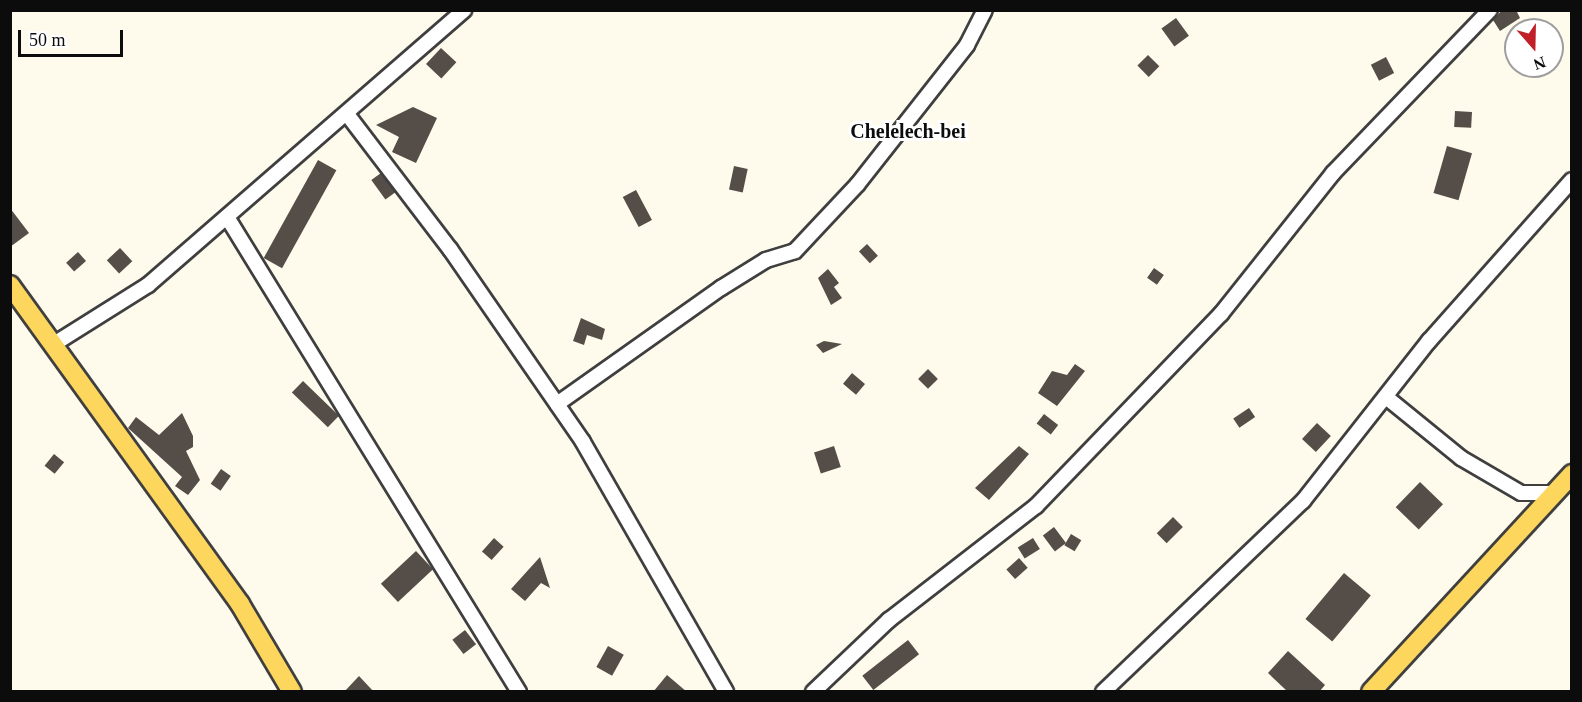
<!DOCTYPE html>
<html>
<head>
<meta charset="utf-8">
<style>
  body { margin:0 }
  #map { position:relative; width:1582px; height:702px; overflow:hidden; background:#fffbec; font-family:Georgia,serif }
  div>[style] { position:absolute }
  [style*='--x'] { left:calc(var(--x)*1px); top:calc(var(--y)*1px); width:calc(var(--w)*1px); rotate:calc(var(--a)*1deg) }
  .building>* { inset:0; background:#554d48; transform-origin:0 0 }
  .roads { filter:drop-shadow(2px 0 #3f3f3f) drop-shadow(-2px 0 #3f3f3f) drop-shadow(0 2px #3f3f3f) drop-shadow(0 -2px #3f3f3f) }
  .minor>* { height:14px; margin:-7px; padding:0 7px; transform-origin:7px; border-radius:7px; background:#fff }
  .major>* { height:18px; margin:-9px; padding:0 9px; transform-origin:9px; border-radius:9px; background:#fdd65e }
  span { translate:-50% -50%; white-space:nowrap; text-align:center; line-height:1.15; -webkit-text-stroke:6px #fff; paint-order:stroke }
  .quarter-label { font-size:20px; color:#0c0c0c; font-weight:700 }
  .frame { position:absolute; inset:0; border:12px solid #0c0c0c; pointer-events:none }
  .north { position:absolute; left:1504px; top:18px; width:60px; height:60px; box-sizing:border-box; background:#fff; border:2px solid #9e9e9e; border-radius:50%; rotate:160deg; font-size:16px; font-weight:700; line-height:24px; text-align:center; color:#0c0c0c }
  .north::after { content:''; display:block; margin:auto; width:21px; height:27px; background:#c12028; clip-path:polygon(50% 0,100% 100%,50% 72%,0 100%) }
  .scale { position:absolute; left:18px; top:30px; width:105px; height:27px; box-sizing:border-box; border:3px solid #0c0c0c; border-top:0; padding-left:8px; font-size:18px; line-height:21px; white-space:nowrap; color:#0c0c0c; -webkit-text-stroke:4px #fff; paint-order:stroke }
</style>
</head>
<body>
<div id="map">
  <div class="building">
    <div style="clip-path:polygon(1502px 10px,1516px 10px,1520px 18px,1500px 31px,1493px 20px)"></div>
    <div style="left:1176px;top:18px;width:22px;height:18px;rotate:54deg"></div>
    <div style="left:441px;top:48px;width:21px;height:22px;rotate:43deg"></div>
    <div style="left:1148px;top:55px;width:16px;height:15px;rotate:45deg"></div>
    <div style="left:1386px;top:57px;width:18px;height:17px;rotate:63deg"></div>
    <div style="clip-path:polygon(413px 107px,437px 118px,416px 163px,392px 152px,399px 137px,376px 125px)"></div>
    <div style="left:1455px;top:111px;width:17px;height:16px;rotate:3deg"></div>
    <div style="left:1447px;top:146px;width:26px;height:49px;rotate:16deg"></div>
    <div style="left:318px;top:160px;width:21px;height:112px;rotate:29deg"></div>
    <div style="left:734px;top:166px;width:14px;height:24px;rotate:12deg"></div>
    <div style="left:381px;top:173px;width:24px;height:12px;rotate:54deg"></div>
    <div style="left:636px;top:190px;width:34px;height:15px;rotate:62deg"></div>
    <div style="clip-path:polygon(10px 208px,29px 233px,10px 247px)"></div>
    <div style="left:867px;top:244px;width:16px;height:11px;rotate:47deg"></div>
    <div style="left:120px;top:248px;width:18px;height:18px;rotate:47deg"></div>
    <div style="left:78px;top:252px;width:12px;height:16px;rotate:48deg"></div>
    <div style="left:1154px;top:268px;width:12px;height:12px;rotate:35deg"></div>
    <div style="clip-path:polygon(828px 269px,839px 283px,834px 287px,842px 298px,831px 305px,818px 278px)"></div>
    <div style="clip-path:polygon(581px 318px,605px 329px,602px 340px,587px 335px,584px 345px,573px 341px)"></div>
    <div style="clip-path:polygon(824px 341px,842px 344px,823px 353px,816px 345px)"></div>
    <div style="clip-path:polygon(1075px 364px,1085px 371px,1057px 406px,1038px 393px,1052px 371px,1067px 375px)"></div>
    <div style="left:928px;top:369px;width:14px;height:14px;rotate:45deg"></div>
    <div style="left:852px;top:373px;width:17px;height:14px;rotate:40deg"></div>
    <div style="left:303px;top:381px;width:50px;height:16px;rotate:44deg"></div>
    <div style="left:1249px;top:408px;width:11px;height:19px;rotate:56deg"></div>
    <div style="clip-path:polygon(182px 413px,193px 436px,193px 447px,186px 451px,200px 480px,188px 495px,175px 486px,182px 477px,128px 428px,136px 417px,159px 435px)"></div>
    <div style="left:1044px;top:414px;width:18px;height:12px;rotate:38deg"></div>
    <div style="left:1317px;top:423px;width:19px;height:22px;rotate:43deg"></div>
    <div style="left:834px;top:446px;width:22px;height:21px;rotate:72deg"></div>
    <div style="clip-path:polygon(1019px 446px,1029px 454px,989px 500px,975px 488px)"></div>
    <div style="left:54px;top:454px;width:13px;height:15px;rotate:39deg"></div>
    <div style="left:221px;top:469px;width:12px;height:18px;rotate:35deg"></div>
    <div style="left:1420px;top:482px;width:32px;height:35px;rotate:44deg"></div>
    <div style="left:1173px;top:517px;width:14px;height:23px;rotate:45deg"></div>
    <div style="left:1054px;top:527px;width:20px;height:14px;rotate:53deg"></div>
    <div style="left:1071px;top:534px;width:12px;height:13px;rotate:31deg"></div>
    <div style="left:494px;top:538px;width:13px;height:18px;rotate:42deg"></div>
    <div style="left:1033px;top:538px;width:13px;height:18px;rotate:58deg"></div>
    <div style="left:416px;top:551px;width:25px;height:48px;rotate:47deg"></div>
    <div style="clip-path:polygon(540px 557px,550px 588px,541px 583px,525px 601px,511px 589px)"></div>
    <div style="left:1019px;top:558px;width:13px;height:17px;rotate:48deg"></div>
    <div style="left:1344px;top:573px;width:35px;height:60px;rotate:40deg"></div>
    <div style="left:465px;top:630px;width:18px;height:16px;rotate:52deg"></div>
    <div style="left:908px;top:640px;width:18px;height:58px;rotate:52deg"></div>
    <div style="left:608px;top:646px;width:18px;height:24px;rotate:29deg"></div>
    <div style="clip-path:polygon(1288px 651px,1325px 685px,1319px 692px,1288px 692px,1268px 673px)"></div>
    <div style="clip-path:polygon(667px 675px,687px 692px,653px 692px)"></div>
    <div style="clip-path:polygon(359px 676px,374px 692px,344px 692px)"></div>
  </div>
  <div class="roads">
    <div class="minor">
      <div style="--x:347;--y:114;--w:170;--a:52.7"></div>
      <div style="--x:450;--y:249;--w:234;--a:55.4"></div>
      <div style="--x:583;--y:442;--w:288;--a:60.2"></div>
      <div style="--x:227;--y:217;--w:558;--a:58.42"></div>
      <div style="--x:54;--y:344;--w:111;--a:-32.1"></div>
      <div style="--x:148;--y:285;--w:419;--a:-41"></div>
      <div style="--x:1386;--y:397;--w:97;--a:39.1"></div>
      <div style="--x:1461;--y:458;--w:69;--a:30.3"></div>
      <div style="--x:1521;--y:493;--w:34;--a:0"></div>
      <div style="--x:557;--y:404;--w:201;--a:-35.3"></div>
      <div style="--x:721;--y:288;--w:53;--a:-31.9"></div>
      <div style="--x:766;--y:260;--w:30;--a:-17"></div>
      <div style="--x:795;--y:251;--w:91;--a:-46.8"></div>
      <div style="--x:857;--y:185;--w:178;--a:-51.8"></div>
      <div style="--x:967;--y:45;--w:39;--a:-63"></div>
      <div style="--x:813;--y:692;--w:105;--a:-43.5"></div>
      <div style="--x:889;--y:620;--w:186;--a:-37.8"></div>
      <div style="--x:1036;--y:506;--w:267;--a:-46.1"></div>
      <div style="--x:1221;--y:314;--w:180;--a:-51.5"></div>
      <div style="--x:1333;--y:173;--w:226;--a:-46.1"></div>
      <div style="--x:1103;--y:692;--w:277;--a:-43.7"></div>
      <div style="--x:1303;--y:501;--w:204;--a:-51.8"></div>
      <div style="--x:1429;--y:341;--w:215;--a:-48.4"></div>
    </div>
    <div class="major">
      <div style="--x:10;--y:285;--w:393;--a:54.2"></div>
      <div style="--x:240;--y:604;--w:102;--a:59.4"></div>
      <div style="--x:1371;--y:692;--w:297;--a:-47.3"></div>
    </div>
  </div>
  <div class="quarter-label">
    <span style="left:908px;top:131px">Chelelech-bei</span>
  </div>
  <div class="frame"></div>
  <div class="north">N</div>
  <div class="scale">50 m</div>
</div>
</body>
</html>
